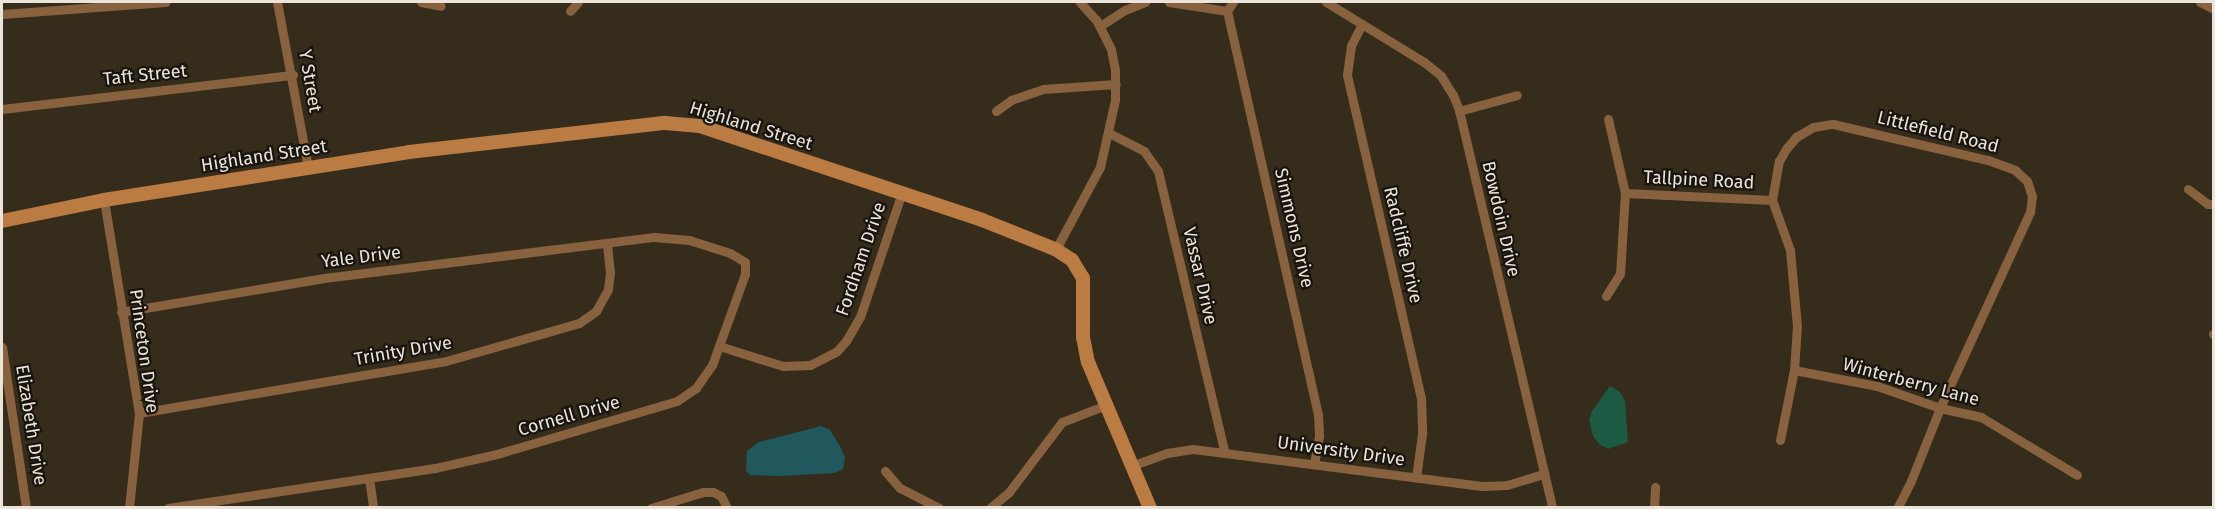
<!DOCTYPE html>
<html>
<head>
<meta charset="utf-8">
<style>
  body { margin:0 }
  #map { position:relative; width:2215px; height:509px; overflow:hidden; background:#352c1b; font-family:"Fira Sans",sans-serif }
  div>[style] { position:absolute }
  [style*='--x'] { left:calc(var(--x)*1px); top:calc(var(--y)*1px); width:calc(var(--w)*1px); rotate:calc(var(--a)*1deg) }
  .green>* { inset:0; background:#1d5a43 }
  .water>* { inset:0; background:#20585d }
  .street>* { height:9px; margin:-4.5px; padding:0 4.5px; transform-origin:4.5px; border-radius:4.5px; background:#88613e }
  .secondary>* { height:14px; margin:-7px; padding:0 7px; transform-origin:7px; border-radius:7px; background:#ba7c42 }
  span { translate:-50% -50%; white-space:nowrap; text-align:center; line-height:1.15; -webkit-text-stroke:4.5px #19150e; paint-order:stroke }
  .street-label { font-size:18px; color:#eae4da }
  .frame { position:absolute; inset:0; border:3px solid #eae4da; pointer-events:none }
</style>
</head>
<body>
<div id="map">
  <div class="green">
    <div style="clip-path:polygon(1610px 386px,1620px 392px,1625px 401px,1628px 442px,1608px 449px,1599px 444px,1593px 436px,1589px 420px,1592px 411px)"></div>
  </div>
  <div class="water">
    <div style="clip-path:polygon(821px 426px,830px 430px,841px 448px,845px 458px,843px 469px,834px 473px,781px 476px,750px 475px,746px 471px,747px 451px,759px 442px)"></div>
  </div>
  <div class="street">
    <div style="--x:277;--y:2;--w:168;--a:79.4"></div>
    <div style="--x:421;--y:2;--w:20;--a:11"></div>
    <div style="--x:1169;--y:2;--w:59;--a:8.8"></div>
    <div style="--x:1233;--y:2;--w:11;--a:124"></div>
    <div style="--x:1227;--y:11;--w:414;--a:77.3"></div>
    <div style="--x:1318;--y:415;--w:21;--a:87"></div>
    <div style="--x:1319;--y:436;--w:28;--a:100"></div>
    <div style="--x:1326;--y:2;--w:115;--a:31.5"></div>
    <div style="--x:1424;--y:62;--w:22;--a:39"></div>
    <div style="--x:1441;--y:76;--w:22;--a:58"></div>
    <div style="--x:1453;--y:95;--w:16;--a:68"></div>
    <div style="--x:1459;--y:110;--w:409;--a:76.8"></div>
    <div style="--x:2200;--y:2;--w:16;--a:27"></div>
    <div style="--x:570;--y:11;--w:12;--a:-48"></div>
    <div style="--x:2;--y:14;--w:164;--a:-4.2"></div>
    <div style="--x:1362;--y:24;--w:25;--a:117"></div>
    <div style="--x:1351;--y:46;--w:29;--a:98"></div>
    <div style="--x:1347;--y:75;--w:331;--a:77.1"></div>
    <div style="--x:1421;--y:398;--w:36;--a:88"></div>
    <div style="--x:1422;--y:434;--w:44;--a:97.8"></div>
    <div style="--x:1100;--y:26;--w:30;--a:-33"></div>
    <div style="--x:1125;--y:10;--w:22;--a:-22"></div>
    <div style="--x:2;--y:109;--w:293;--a:-6.7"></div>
    <div style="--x:996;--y:111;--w:19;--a:-36"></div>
    <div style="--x:1011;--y:100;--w:34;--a:-19"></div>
    <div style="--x:1043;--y:89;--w:73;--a:-3.9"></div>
    <div style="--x:1459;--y:111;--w:60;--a:-15.4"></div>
    <div style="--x:1109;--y:133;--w:39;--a:27"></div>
    <div style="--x:1144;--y:151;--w:24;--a:55"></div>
    <div style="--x:1158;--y:171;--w:288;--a:76.7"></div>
    <div style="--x:2188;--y:189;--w:25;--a:37"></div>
    <div style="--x:2208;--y:204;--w:6;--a:0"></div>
    <div style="--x:1625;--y:193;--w:147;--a:2.7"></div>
    <div style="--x:104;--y:200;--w:216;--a:80.7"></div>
    <div style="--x:139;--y:413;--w:96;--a:96"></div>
    <div style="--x:1056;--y:249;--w:93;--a:-61.8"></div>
    <div style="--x:1100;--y:167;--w:69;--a:-77.4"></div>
    <div style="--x:1115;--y:100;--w:30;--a:-90"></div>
    <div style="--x:1115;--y:70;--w:21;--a:-101"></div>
    <div style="--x:1111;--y:49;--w:33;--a:-117"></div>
    <div style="--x:1096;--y:20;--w:24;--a:-132"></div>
    <div style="--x:1606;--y:296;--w:26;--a:-58"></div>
    <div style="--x:1620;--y:274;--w:81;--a:-86.5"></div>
    <div style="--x:1625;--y:193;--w:76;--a:-102.9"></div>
    <div style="--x:121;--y:312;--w:206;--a:-9.5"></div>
    <div style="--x:324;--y:278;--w:333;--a:-7.1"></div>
    <div style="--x:654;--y:237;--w:35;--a:5"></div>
    <div style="--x:689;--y:240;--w:43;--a:17.6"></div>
    <div style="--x:730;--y:253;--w:17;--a:31"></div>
    <div style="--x:745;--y:262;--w:12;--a:90"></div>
    <div style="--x:745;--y:274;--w:97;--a:109.9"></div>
    <div style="--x:712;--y:365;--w:28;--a:125"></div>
    <div style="--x:696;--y:388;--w:23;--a:146"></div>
    <div style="--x:677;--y:401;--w:188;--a:163.6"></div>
    <div style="--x:497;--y:454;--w:64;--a:167.3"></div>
    <div style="--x:435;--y:468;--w:270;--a:171.5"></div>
    <div style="--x:2213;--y:334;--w:1;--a:0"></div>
    <div style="--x:719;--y:346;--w:67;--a:17.4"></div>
    <div style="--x:783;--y:366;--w:27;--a:-2"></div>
    <div style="--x:810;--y:365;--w:30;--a:-27"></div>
    <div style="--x:837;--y:351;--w:13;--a:-48"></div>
    <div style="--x:846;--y:341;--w:28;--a:-60"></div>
    <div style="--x:860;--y:317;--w:132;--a:-71.4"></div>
    <div style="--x:2;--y:347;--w:163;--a:81.5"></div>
    <div style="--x:1794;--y:370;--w:85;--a:10.9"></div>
    <div style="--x:1877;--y:386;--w:67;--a:19.2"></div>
    <div style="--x:1940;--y:408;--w:42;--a:12.4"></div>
    <div style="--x:1981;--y:417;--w:112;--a:31.1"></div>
    <div style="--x:139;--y:413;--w:311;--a:-9.6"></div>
    <div style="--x:446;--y:361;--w:138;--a:-15.9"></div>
    <div style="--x:579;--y:323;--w:21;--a:-35"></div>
    <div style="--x:596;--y:311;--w:25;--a:-61"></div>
    <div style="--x:608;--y:289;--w:16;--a:-83"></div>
    <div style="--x:610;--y:273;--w:30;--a:-96"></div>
    <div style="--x:1780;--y:440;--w:71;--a:-78.7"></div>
    <div style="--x:1794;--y:370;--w:44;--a:-86.1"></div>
    <div style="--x:1797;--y:326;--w:76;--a:-95.3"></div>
    <div style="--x:1790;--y:250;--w:53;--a:-109.8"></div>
    <div style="--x:1772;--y:200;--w:40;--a:-80"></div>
    <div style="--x:1779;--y:161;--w:14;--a:-60"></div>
    <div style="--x:1786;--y:149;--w:16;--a:-50"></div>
    <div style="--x:1796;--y:137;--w:20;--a:-30"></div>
    <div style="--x:1813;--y:127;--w:20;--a:-9"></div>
    <div style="--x:1833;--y:124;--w:159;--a:13.1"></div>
    <div style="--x:1988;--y:160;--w:29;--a:20"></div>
    <div style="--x:2015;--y:170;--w:16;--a:43"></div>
    <div style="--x:2027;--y:181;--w:16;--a:72"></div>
    <div style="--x:2032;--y:196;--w:16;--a:97"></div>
    <div style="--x:2030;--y:212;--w:216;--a:114.7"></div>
    <div style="--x:1940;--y:408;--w:79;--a:111.7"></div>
    <div style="--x:1911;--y:481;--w:30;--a:117"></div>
    <div style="--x:1134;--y:465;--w:35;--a:-20"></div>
    <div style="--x:1167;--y:453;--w:26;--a:-9"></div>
    <div style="--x:1193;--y:449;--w:291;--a:7.3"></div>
    <div style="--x:1482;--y:486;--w:25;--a:-2"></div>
    <div style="--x:1507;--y:485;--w:39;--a:-17"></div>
    <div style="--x:885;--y:471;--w:23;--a:49"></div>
    <div style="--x:900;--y:488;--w:44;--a:27.1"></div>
    <div style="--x:369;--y:478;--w:30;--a:82"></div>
    <div style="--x:651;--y:508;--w:54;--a:-17.1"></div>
    <div style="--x:703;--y:492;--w:10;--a:0"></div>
    <div style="--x:713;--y:492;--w:9;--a:27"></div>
    <div style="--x:721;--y:496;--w:13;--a:63"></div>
    <div style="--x:990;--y:508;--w:25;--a:-40"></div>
    <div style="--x:1009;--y:492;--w:88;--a:-52.9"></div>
    <div style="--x:1062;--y:422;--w:47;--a:-21.1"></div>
    <div style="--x:1654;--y:508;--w:21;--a:-87"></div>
  </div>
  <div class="secondary">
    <div style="--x:2;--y:221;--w:104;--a:-11.6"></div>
    <div style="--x:104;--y:200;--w:309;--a:-8.9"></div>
    <div style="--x:409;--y:152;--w:258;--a:-6.5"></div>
    <div style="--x:665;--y:123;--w:35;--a:5"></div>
    <div style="--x:700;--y:126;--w:297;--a:18.4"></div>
    <div style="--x:982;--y:220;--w:79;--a:21.7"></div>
    <div style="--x:1055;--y:249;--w:20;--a:33"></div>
    <div style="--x:1072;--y:260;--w:21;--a:59"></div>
    <div style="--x:1083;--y:278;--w:59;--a:90"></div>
    <div style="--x:1083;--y:337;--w:25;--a:79"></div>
    <div style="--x:1088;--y:362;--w:159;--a:67"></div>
  </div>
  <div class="street-label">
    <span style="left:145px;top:75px;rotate:-6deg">Taft Street</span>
    <span style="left:310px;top:81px;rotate:80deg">Y Street</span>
    <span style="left:751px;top:126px;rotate:17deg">Highland Street</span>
    <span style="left:1938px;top:132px;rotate:14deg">Littlefield Road</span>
    <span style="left:264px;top:156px;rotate:-9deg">Highland Street</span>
    <span style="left:1699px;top:180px;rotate:3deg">Tallpine Road</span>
    <span style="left:1501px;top:219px;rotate:77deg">Bowdoin Drive</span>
    <span style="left:1294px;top:228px;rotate:77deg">Simmons Drive</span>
    <span style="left:1403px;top:245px;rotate:77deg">Radcliffe Drive</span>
    <span style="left:361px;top:257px;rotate:-7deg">Yale Drive</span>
    <span style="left:861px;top:259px;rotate:-71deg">Fordham Drive</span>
    <span style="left:1200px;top:276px;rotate:77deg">Vassar Drive</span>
    <span style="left:144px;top:351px;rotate:82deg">Princeton Drive</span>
    <span style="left:403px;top:351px;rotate:-10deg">Trinity Drive</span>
    <span style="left:1911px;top:382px;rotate:15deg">Winterberry Lane</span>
    <span style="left:569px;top:416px;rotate:-16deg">Cornell Drive</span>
    <span style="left:31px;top:425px;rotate:81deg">Elizabeth Drive</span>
    <span style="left:1341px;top:451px;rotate:8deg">University Drive</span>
  </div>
  <div class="frame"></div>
</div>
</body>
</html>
